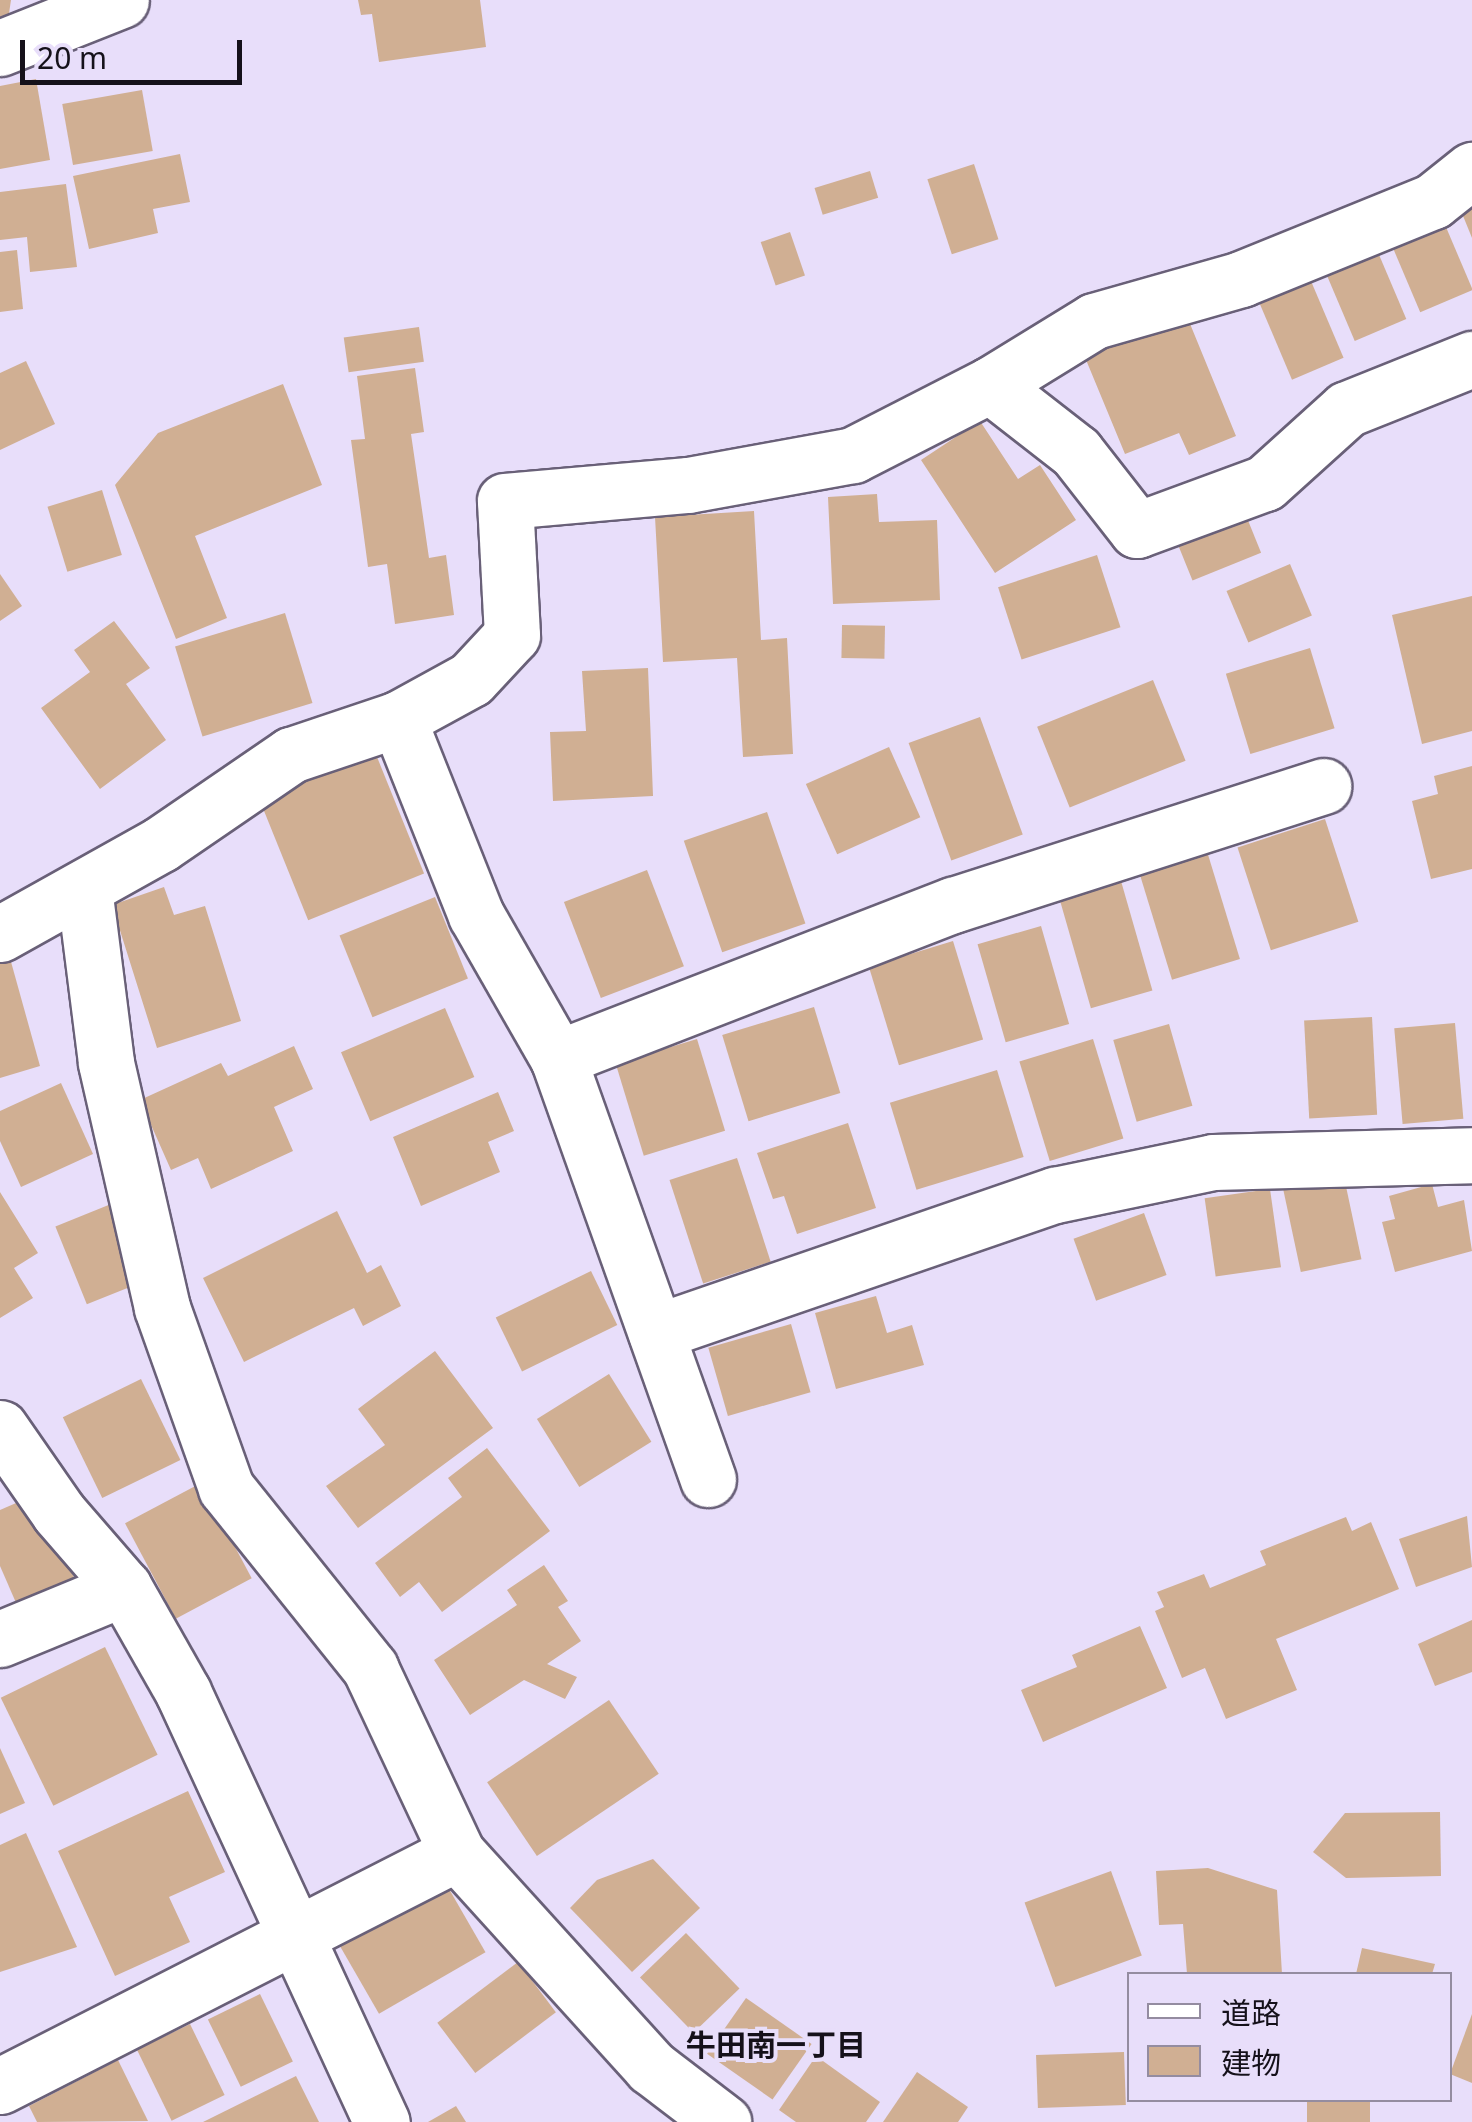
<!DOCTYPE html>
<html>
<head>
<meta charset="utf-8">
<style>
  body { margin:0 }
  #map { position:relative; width:1472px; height:2122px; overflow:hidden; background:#e8defa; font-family:"Noto Sans","Noto Sans JP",sans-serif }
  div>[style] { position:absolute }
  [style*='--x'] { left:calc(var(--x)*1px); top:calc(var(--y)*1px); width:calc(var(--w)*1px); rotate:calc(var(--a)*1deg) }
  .building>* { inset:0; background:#d0af93; transform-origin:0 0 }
  .roads { filter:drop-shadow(2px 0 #696078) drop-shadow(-2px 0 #696078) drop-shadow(0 2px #696078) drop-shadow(0 -2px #696078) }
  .minor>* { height:55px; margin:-27.5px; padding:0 27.5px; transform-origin:27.5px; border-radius:27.5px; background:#fff }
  span { translate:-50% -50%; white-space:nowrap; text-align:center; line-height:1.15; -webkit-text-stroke:8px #e8defa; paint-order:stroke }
  .neighbourhood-label { font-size:30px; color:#15111a; font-weight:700 }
  .legend { position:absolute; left:1127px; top:1972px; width:325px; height:130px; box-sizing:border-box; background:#e8defa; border:2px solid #948ca0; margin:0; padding:12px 18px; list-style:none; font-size:30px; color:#15111a }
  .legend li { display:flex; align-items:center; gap:20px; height:50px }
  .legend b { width:50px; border:2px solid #948ca0 }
  .scale { position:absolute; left:20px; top:40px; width:222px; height:45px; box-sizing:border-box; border:5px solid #15111a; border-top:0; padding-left:12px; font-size:30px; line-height:35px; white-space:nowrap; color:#15111a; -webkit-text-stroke:8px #e8defa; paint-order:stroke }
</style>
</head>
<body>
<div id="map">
  <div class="building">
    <div style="clip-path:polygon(0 0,11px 0,8px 20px,0 19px)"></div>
    <div style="clip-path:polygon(358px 0,480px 0,486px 47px,379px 62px,372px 14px,361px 15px)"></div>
    <div style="clip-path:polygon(36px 79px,50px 160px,0 169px,0 86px)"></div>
    <div style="left:142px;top:90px;width:62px;height:81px;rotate:80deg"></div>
    <div style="clip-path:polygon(180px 154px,190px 202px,153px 209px,158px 233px,89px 249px,73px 176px)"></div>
    <div style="left:974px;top:164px;width:79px;height:49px;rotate:72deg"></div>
    <div style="left:870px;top:171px;width:28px;height:58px;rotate:73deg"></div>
    <div style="clip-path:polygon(66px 184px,77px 267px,30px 272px,27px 237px,0 240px,0 192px)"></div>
    <div style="clip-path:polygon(1472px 201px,1472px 238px,1459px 206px)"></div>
    <div style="left:1443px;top:220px;width:76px;height:57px;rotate:67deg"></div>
    <div style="left:790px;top:232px;width:46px;height:31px;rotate:71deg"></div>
    <div style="clip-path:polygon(17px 250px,23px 309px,0 312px,0 252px)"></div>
    <div style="left:1377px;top:250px;width:75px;height:56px;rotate:67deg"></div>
    <div style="left:1308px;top:274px;width:91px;height:56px;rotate:67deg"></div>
    <div style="clip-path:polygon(1186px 314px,1236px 436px,1189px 455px,1179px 433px,1125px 454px,1084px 355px)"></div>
    <div style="left:419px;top:327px;width:35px;height:76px;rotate:82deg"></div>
    <div style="clip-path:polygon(26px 361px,55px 424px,0 450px,0 373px)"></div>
    <div style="clip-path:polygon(415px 368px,424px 432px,411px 434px,429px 558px,446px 555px,454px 615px,395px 624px,387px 564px,368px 567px,351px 440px,365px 439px,357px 376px)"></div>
    <div style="clip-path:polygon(283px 384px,322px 485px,195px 536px,227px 618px,176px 639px,115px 485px,158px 433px)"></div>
    <div style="clip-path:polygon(980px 421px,1018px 479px,1040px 465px,1076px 520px,995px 573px,921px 460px)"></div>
    <div style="left:102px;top:490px;width:68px;height:57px;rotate:73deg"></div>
    <div style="clip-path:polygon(877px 494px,879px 522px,937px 520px,940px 600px,833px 604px,828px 497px)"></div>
    <div style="clip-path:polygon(754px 511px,761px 640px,787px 638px,793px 754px,743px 757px,737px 658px,663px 662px,655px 517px)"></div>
    <div style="left:1245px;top:513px;width:43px;height:74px;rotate:68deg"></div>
    <div style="left:1097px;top:555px;width:76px;height:104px;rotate:72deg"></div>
    <div style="left:1290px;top:564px;width:56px;height:69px;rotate:67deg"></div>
    <div style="clip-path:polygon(0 574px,22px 606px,0 621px)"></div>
    <div style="clip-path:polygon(1472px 596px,1472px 731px,1422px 744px,1392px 615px)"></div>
    <div style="left:285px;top:613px;width:94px;height:115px;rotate:73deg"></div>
    <div style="clip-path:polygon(114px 621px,150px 668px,126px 684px,166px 740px,100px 789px,41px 708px,90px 672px,74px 650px)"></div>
    <div style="left:842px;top:625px;width:43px;height:33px;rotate:1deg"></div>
    <div style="left:1310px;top:648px;width:84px;height:88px;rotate:73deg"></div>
    <div style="clip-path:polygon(648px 668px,653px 796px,553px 801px,550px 732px,586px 731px,582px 671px)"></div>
    <div style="left:1153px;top:680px;width:87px;height:125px;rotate:68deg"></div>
    <div style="left:980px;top:717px;width:125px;height:76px;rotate:70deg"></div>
    <div style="left:889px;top:747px;width:77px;height:91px;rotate:66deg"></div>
    <div style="left:375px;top:752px;width:131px;height:125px;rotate:68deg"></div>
    <div style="clip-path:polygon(1472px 766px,1472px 869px,1431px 879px,1412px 801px,1438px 794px,1434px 776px)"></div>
    <div style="left:767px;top:812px;width:118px;height:88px;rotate:71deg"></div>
    <div style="left:1325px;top:819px;width:108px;height:92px;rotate:72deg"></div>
    <div style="left:1206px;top:848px;width:116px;height:71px;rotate:73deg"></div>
    <div style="left:647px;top:870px;width:103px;height:89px;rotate:69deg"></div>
    <div style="left:1121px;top:881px;width:114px;height:64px;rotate:74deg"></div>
    <div style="clip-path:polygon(164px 887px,174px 915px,205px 906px,241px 1021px,157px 1048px,112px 905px)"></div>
    <div style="left:435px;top:897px;width:88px;height:103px;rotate:68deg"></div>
    <div style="left:1041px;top:926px;width:102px;height:66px;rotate:74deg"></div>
    <div style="left:953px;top:941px;width:103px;height:88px;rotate:73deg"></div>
    <div style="clip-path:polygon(8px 951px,40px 1066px,0 1078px,0 953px)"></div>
    <div style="left:814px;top:1007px;width:90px;height:96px;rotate:73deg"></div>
    <div style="left:445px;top:1008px;width:75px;height:113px;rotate:67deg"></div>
    <div style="left:1372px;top:1017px;width:98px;height:68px;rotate:87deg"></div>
    <div style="left:1455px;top:1023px;width:96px;height:61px;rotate:85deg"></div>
    <div style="left:1169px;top:1024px;width:85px;height:58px;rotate:74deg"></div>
    <div style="left:697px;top:1039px;width:96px;height:85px;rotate:73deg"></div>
    <div style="left:1093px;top:1039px;width:104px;height:77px;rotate:73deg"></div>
    <div style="clip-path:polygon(294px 1046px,313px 1089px,274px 1107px,293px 1151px,211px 1189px,198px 1158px,171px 1170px,140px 1100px,221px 1063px,228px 1076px)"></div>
    <div style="left:997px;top:1070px;width:91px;height:112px;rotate:73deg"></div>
    <div style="clip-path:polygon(61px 1083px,93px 1154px,21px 1187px,0 1141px,0 1111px)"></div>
    <div style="clip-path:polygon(498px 1092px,514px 1131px,488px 1142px,500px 1172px,421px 1206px,393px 1137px)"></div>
    <div style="clip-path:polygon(848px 1123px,876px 1208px,797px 1234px,784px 1196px,773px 1199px,757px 1153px)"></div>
    <div style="left:737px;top:1158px;width:109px;height:71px;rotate:72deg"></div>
    <div style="left:1344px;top:1177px;width:84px;height:62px;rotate:78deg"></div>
    <div style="clip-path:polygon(1432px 1184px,1438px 1207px,1464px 1200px,1472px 1251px,1395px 1272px,1382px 1222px,1395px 1219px,1389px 1196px)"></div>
    <div style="left:1270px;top:1189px;width:79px;height:66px;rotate:82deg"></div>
    <div style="clip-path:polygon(0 1192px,38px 1253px,14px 1268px,33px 1298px,0 1318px)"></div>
    <div style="left:111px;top:1204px;width:84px;height:60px;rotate:68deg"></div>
    <div style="clip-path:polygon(337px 1211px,367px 1273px,381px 1265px,401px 1306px,363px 1326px,354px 1308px,244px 1362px,203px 1278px)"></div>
    <div style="left:1144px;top:1213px;width:66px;height:75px;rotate:70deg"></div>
    <div style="left:591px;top:1271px;width:60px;height:106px;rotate:64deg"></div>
    <div style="clip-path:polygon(876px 1296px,887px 1333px,912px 1325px,924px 1365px,836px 1389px,815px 1313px)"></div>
    <div style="left:791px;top:1324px;width:71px;height:86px;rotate:74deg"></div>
    <div style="clip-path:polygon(435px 1351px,493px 1428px,358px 1528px,326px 1486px,385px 1445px,358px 1409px)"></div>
    <div style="left:609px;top:1374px;width:80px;height:85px;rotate:58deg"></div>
    <div style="left:141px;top:1379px;width:90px;height:87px;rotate:64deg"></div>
    <div style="clip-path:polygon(487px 1448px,550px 1531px,442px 1612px,419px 1582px,400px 1597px,375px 1563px,462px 1497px,448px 1478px)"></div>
    <div style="left:201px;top:1483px;width:108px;height:86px;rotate:62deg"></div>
    <div style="clip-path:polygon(23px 1500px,58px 1537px,75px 1580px,17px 1605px,0 1566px,0 1510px)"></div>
    <div style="clip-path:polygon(1467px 1516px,1472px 1567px,1416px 1587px,1399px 1539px)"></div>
    <div style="clip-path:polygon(1346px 1517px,1352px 1531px,1371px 1522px,1399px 1589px,1276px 1639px,1297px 1690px,1226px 1719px,1205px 1668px,1182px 1678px,1155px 1611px,1164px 1607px,1157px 1592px,1204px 1574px,1210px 1588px,1266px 1565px,1260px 1551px)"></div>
    <div style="clip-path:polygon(544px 1565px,568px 1601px,558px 1607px,581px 1641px,547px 1664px,577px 1677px,565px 1699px,524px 1680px,470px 1715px,434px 1660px,517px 1605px,507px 1590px)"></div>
    <div style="clip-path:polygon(1472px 1620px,1472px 1672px,1435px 1686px,1418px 1644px)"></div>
    <div style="clip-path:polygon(1140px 1626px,1167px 1688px,1043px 1742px,1021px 1690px,1077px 1667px,1072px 1655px)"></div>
    <div style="left:105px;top:1647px;width:120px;height:116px;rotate:64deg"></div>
    <div style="left:609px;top:1700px;width:89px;height:147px;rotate:56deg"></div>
    <div style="clip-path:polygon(0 1748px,25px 1803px,0 1814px)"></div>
    <div style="clip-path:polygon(188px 1791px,225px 1872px,169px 1897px,190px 1942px,115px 1976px,58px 1851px)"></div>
    <div style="clip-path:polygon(1440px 1812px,1441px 1876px,1346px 1878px,1313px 1852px,1345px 1813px)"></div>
    <div style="clip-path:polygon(26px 1833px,77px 1947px,0 1972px,0 1845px)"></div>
    <div style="clip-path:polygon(653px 1859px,700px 1908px,632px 1972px,570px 1908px,597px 1880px)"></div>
    <div style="clip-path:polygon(1208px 1868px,1277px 1890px,1282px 1974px,1187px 1974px,1183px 1924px,1159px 1925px,1156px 1871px)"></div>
    <div style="left:1111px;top:1871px;width:90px;height:92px;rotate:70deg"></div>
    <div style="left:445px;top:1882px;width:81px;height:123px;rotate:60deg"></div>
    <div style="left:686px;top:1933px;width:77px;height:64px;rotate:46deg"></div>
    <div style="clip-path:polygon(1362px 1948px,1435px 1964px,1432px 1974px,1356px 1974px)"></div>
    <div style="left:518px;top:1962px;width:63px;height:101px;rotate:53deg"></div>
    <div style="left:260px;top:1994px;width:75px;height:58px;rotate:64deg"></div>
    <div style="left:746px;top:1998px;width:80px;height:68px;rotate:35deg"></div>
    <div style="clip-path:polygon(1472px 2014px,1472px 2083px,1450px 2074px)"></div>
    <div style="left:190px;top:2024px;width:79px;height:59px;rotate:64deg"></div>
    <div style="left:1124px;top:2052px;width:53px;height:88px;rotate:88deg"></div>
    <div style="clip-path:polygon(816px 2056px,880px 2102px,866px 2122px,796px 2122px,779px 2110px)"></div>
    <div style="clip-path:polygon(118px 2060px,148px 2121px,37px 2122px,29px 2106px)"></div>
    <div style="clip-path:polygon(917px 2072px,968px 2107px,958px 2122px,883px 2122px)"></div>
    <div style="clip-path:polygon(296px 2076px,319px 2122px,203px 2122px)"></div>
    <div style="left:1307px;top:2100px;width:63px;height:22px"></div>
    <div style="clip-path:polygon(456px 2106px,466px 2122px,428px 2122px)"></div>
  </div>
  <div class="roads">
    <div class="minor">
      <div style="--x:0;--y:48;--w:130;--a:-21.6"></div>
      <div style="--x:990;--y:385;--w:109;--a:37.9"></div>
      <div style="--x:1076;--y:452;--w:99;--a:52"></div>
      <div style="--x:1137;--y:530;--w:136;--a:-20.2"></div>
      <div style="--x:1265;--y:483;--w:110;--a:-42.1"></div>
      <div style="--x:1347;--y:409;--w:135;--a:-21.8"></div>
      <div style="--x:398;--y:719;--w:211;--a:68.3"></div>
      <div style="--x:476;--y:915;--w:165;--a:60.2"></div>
      <div style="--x:558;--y:1058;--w:447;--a:70.4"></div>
      <div style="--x:84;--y:888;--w:176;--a:82.8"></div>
      <div style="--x:106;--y:1063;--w:251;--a:77.1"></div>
      <div style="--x:162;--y:1308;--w:191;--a:70.4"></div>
      <div style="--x:226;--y:1488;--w:231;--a:51.3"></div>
      <div style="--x:370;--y:1668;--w:204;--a:64.8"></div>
      <div style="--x:457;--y:1853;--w:289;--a:47.8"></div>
      <div style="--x:651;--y:2067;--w:91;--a:37.4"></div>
      <div style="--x:0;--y:934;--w:184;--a:-29.2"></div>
      <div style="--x:161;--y:844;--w:158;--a:-34.4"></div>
      <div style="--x:291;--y:755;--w:113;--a:-18.6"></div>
      <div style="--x:398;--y:719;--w:83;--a:-28.7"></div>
      <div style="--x:471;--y:679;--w:60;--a:-47"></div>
      <div style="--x:512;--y:635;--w:134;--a:-93"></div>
      <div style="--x:505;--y:501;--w:184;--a:-5"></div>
      <div style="--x:688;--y:485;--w:168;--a:-10.3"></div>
      <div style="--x:853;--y:455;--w:154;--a:-27.1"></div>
      <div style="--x:990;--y:385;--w:122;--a:-31.6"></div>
      <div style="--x:1094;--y:321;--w:153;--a:-15.9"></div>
      <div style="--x:1241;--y:279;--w:207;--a:-22.1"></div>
      <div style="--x:1433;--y:201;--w:50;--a:-38.5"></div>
      <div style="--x:558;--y:1058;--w:424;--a:-21.2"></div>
      <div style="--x:953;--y:905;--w:389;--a:-17.8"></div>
      <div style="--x:656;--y:1332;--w:422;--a:-19"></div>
      <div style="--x:1055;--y:1195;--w:161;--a:-11.8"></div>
      <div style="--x:1213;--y:1162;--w:259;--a:-1.5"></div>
      <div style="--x:0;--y:1428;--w:103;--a:55.2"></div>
      <div style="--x:59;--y:1513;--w:99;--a:49.1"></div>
      <div style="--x:124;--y:1588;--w:120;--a:60.4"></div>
      <div style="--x:183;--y:1692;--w:474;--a:65.2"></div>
      <div style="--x:0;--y:1639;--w:134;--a:-22.4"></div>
      <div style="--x:0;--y:2086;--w:513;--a:-27.01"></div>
    </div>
  </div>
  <div class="neighbourhood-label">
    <span style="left:776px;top:2045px">牛田南一丁目</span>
  </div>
  <ul class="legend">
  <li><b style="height:12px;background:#fff"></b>道路</li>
  <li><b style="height:28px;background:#d0af93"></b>建物</li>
  </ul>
  <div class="scale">20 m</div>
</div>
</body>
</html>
